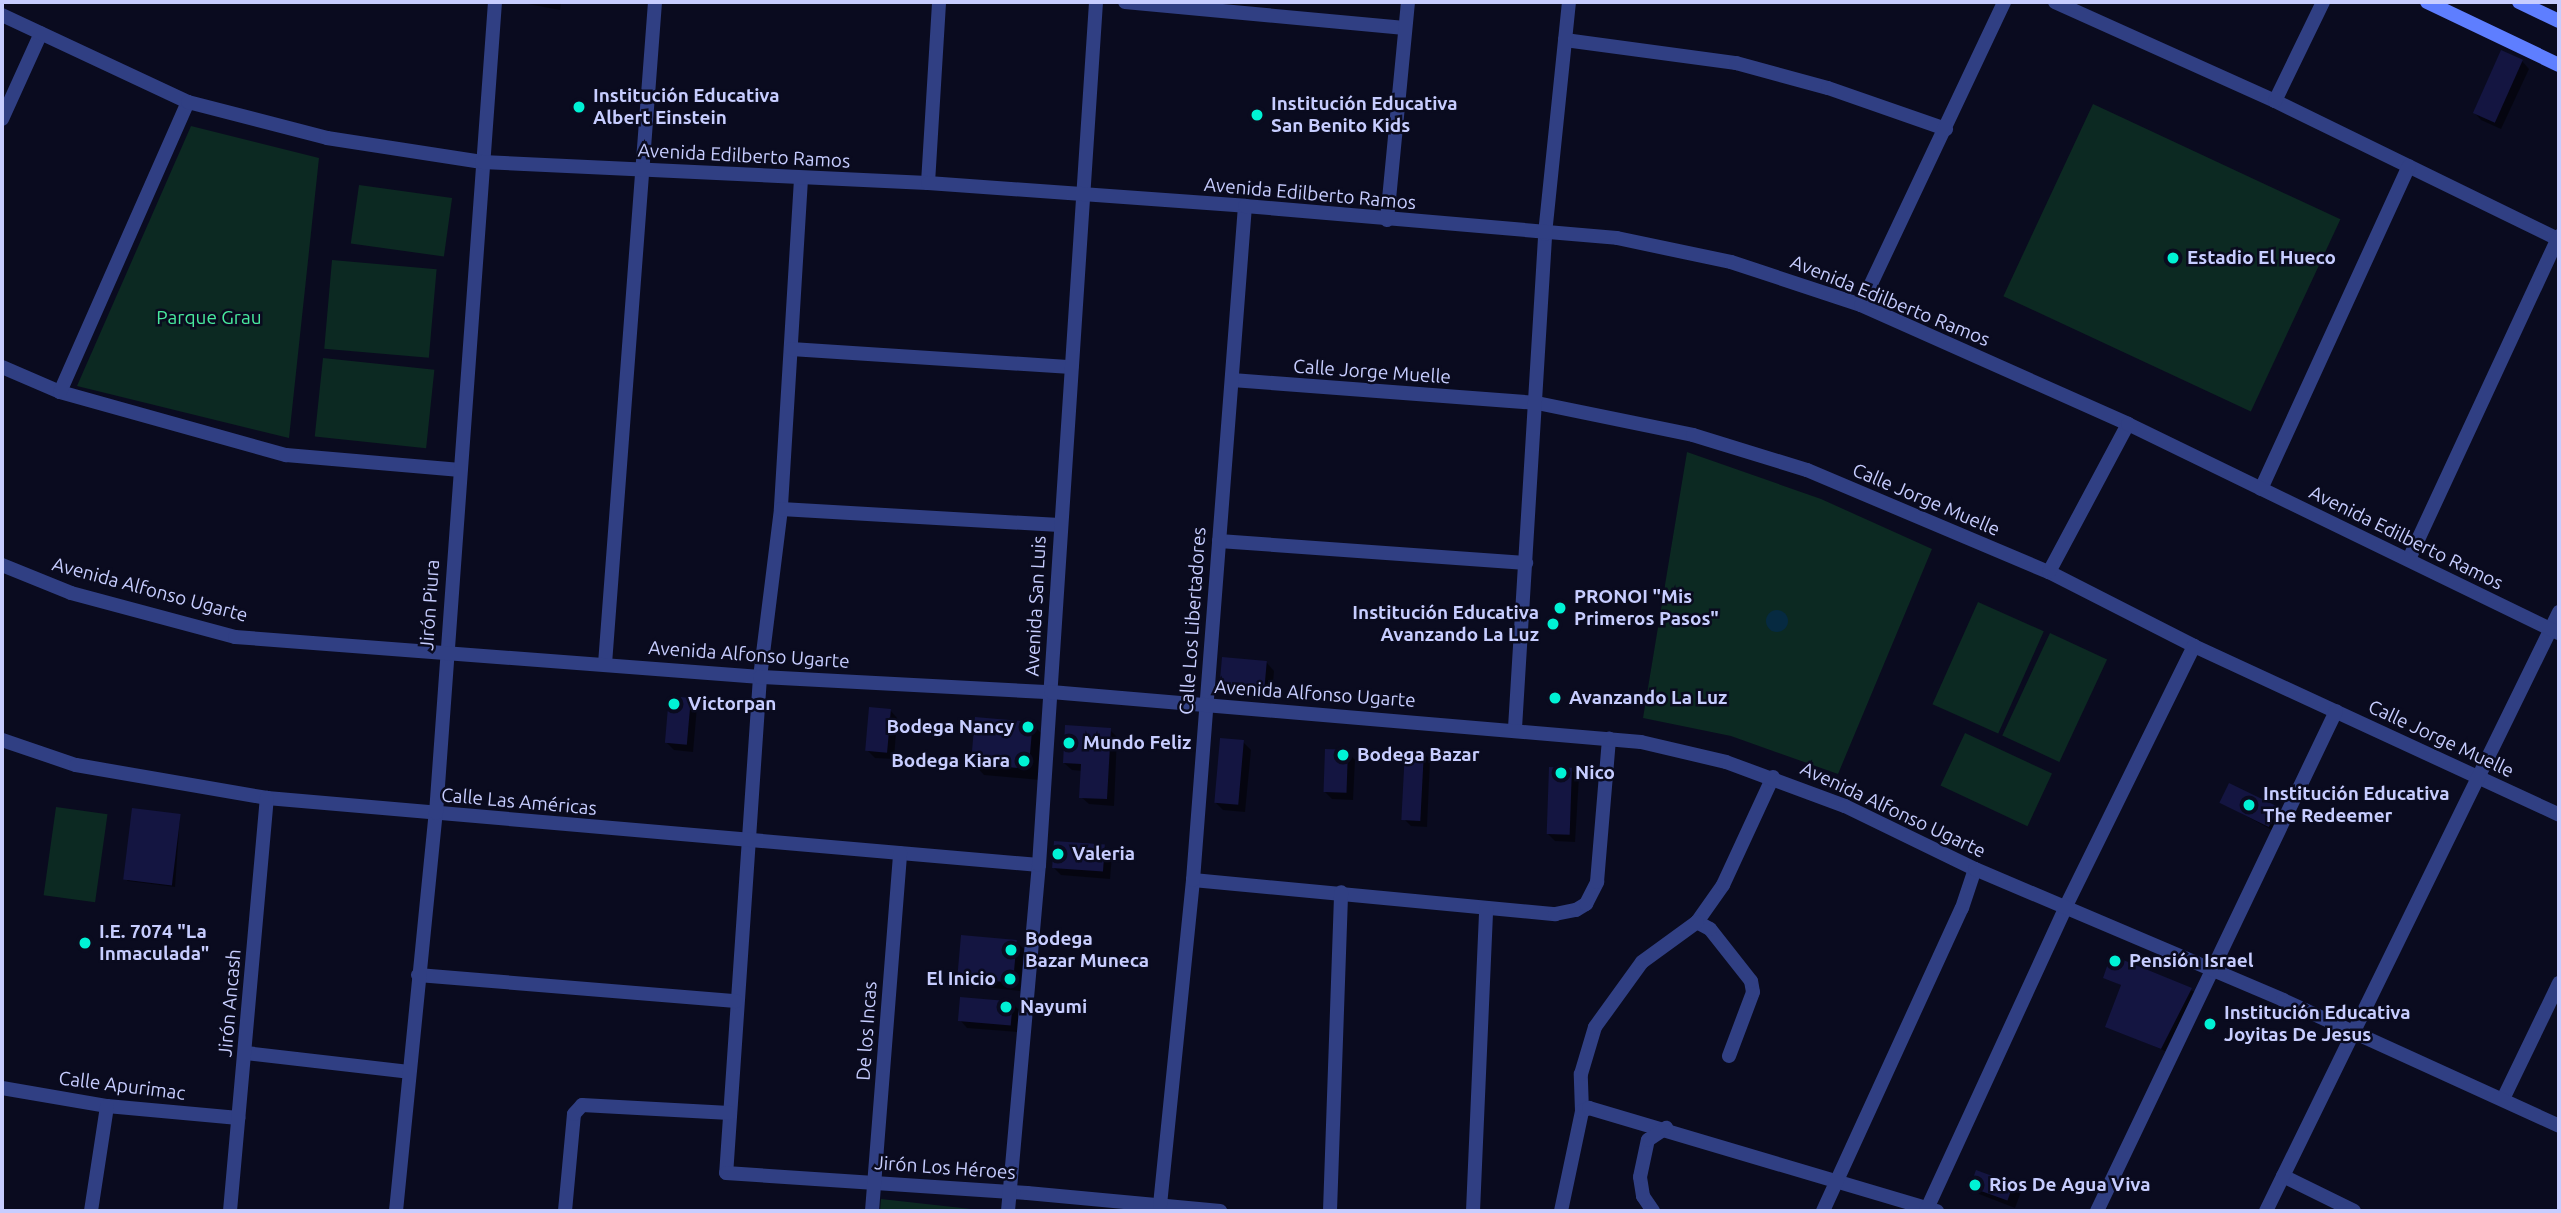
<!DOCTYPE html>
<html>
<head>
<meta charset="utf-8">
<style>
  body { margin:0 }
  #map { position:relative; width:2561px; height:1213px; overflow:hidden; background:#0a0b1f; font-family:Ubuntu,sans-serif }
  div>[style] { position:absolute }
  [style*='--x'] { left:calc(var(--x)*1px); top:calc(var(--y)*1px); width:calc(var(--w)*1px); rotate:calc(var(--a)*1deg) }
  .green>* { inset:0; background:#0c2922; transform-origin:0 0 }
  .water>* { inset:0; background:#062a41 }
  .round { border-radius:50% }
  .shadow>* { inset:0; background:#0007 }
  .building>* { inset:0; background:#141541; transform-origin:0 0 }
  .minor>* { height:14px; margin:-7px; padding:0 7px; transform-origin:7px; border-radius:7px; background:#303f83 }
  .tertiary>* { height:14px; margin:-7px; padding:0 7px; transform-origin:7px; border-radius:7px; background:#303f83 }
  .secondary>* { height:14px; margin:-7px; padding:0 7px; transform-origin:7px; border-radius:7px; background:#5e7eff }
  .dots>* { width:19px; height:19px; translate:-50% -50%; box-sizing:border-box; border:4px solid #0a0b1f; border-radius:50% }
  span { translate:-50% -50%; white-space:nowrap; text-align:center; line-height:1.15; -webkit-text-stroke:5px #0a0b1f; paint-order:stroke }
  .poi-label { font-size:19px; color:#c7cdff; font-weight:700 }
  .left { translate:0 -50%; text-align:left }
  .right { translate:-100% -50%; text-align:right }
  .street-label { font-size:19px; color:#c7cdff }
  .park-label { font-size:19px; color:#48ea9e }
  .frame { position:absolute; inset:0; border:4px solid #c7cdff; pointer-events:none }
</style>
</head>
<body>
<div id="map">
  <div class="green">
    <div style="left:2093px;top:104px;width:273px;height:212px;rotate:25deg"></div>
    <div style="clip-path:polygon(191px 126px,319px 158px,289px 438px,77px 386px)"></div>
    <div style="left:359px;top:185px;width:94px;height:59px;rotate:8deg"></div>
    <div style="left:332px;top:260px;width:105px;height:89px;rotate:5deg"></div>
    <div style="left:323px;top:358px;width:112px;height:79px;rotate:6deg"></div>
    <div style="clip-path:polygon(1687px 452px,1821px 499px,1932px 549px,1838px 774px,1731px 736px,1643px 718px)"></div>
    <div style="left:1978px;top:602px;width:72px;height:112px;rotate:24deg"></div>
    <div style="left:2050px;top:633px;width:63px;height:113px;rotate:25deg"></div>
    <div style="left:1965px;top:733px;width:96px;height:58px;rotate:25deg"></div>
    <div style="left:56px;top:807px;width:52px;height:89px;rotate:8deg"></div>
    <div style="clip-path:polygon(881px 1199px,989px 1211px,880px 1211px)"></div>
  </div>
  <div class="water">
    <div class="round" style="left:1766px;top:610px;width:22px;height:22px"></div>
  </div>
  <div class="shadow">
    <div style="clip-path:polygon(517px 2px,561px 2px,560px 10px)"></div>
    <div style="clip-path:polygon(2522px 61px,2529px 69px,2501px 129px,2481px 120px,2474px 112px)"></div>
    <div style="clip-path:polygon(1267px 663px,1274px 671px,1272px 695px,1229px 691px,1221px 684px)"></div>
    <div style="clip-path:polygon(690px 699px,697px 707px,693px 752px,674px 750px,667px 743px)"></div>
    <div style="clip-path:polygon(890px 710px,897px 718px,894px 759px,875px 758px,867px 750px)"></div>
    <div style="clip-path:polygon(1032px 724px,1044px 736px,1040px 780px,984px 775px,973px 763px)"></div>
    <div style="clip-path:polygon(1110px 730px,1117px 737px,1114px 806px,1089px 804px,1081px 797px,1083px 771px,1072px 770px,1064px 763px)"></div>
    <div style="clip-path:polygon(1243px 742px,1251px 750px,1245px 812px,1223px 810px,1216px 803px)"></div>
    <div style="clip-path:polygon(1347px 752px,1355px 760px,1353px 800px,1332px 799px,1325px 792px)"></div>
    <div style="clip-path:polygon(1423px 752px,1430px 760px,1427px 827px,1411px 826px,1404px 819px)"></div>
    <div style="clip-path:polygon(1571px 770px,1579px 777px,1575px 842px,1555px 841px,1548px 834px)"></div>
    <div style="clip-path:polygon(2221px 802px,2278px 809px,2285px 816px,2277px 833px)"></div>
    <div style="clip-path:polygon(180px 816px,175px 887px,128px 881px,125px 878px)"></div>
    <div style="clip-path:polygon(1105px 847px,1112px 855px,1110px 879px,1061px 875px,1054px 868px)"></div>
    <div style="clip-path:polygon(1016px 942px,1024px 949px,1020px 991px,966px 985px,959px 978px)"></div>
    <div style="clip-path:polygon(2112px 958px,2195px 992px,2165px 1051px,2107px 1026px,2123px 986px,2105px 977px)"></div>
    <div style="clip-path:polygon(1012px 1003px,1020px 1011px,1018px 1032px,967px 1028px,960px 1020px)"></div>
    <div style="clip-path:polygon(2013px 1185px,2021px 1192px,2015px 1208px,1979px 1194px,1971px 1187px)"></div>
  </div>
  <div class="building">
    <div style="left:2501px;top:50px;width:24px;height:69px;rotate:24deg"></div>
    <div style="left:1222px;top:657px;width:45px;height:27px;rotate:5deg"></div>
    <div style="left:669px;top:696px;width:22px;height:47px;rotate:5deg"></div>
    <div style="left:869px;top:707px;width:22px;height:44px;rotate:5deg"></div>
    <div style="left:975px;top:717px;width:58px;height:47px;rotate:5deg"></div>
    <div style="clip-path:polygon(1065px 725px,1111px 728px,1107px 799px,1079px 798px,1081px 764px,1063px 763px)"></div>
    <div style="left:1220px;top:738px;width:24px;height:65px;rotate:5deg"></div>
    <div style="left:1325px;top:749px;width:23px;height:43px;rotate:2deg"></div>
    <div style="left:1405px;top:750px;width:19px;height:70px;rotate:3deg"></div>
    <div style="left:1549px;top:767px;width:23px;height:67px;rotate:2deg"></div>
    <div style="left:2229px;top:783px;width:55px;height:22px;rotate:26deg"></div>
    <div style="left:132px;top:808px;width:49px;height:72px;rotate:7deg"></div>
    <div style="left:1054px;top:841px;width:51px;height:27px;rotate:4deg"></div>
    <div style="left:961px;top:935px;width:56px;height:43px;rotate:5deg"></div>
    <div style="clip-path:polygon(2111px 955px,2192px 988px,2161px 1049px,2105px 1027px,2121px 985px,2103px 978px)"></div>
    <div style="left:960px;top:997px;width:53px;height:24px;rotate:5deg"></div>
    <div style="left:1976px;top:1170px;width:40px;height:18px;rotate:20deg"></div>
  </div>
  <div class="minor">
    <div style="--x:1125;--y:2;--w:281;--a:5.3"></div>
    <div style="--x:2055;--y:2;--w:241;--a:24.2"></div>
    <div style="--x:2275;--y:101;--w:315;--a:26"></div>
    <div style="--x:1565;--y:40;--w:173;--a:7.7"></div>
    <div style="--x:1736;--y:63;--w:95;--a:15.2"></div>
    <div style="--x:1828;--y:88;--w:125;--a:19.2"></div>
    <div style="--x:2275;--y:101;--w:110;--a:-64.1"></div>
    <div style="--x:2;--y:119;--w:94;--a:-65.6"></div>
    <div style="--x:801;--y:179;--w:331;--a:93.5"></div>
    <div style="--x:781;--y:509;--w:169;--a:97.1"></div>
    <div style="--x:760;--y:677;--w:497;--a:93.9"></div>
    <div style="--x:726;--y:1173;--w:302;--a:3.8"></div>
    <div style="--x:1027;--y:1193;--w:194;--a:5.3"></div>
    <div style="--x:928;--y:183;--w:181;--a:-86.5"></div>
    <div style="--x:1387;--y:220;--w:219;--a:-84.5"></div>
    <div style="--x:1861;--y:305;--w:335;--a:-64.7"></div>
    <div style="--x:791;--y:349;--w:281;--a:3.7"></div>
    <div style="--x:2;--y:367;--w:63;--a:23.3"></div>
    <div style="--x:60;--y:392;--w:235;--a:15.6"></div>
    <div style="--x:286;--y:455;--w:175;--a:4.9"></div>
    <div style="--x:1232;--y:380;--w:306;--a:4.3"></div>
    <div style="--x:1537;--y:403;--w:159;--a:11.6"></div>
    <div style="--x:1693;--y:435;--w:119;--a:17.1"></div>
    <div style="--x:1807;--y:470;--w:263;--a:22.9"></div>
    <div style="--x:2049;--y:572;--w:163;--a:27"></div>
    <div style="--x:2194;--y:646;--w:402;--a:24.8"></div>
    <div style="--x:60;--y:392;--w:317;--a:-66.2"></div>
    <div style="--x:2261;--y:489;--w:355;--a:-65.4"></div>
    <div style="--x:781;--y:509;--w:279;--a:3.3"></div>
    <div style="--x:1219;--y:541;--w:308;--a:4.1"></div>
    <div style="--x:2409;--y:559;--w:356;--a:-65.1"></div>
    <div style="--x:2049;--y:572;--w:168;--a:-61.9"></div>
    <div style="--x:605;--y:664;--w:664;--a:-85.68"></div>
    <div style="--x:1515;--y:728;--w:495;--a:-86.5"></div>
    <div style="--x:1545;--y:234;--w:233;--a:-84.1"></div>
    <div style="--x:2;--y:740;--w:78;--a:18.7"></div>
    <div style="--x:76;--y:765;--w:194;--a:9.8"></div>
    <div style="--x:267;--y:798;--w:775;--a:4.96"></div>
    <div style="--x:1193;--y:880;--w:364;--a:5.4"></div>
    <div style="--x:1555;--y:914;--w:21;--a:-11"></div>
    <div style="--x:1576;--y:910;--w:12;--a:-31"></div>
    <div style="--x:1586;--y:904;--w:25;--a:-63"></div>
    <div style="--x:1597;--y:882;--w:144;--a:-85.2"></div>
    <div style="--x:418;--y:975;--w:319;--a:4.7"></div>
    <div style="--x:246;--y:1053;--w:164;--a:6.6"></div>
    <div style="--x:1729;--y:1056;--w:68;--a:-69.4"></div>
    <div style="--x:1753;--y:992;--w:11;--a:-100"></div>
    <div style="--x:1751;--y:981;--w:66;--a:-128.3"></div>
    <div style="--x:1710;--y:929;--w:15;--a:-152"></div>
    <div style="--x:1697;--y:922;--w:45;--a:-54.9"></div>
    <div style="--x:1723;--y:885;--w:119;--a:-65.2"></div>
    <div style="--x:2;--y:1088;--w:107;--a:9.7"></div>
    <div style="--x:107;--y:1106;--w:132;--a:5.2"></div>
    <div style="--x:2503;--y:1099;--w:129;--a:-64.2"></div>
    <div style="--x:1582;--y:1111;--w:37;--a:-92"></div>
    <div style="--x:1581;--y:1074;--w:49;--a:-73.4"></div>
    <div style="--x:1595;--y:1027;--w:80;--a:-54.1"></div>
    <div style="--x:1642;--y:962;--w:68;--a:-36"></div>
    <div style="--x:2283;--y:1176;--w:79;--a:26.2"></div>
    <div style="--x:1160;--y:1205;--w:327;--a:-84.2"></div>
    <div style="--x:1193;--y:880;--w:676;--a:-85.59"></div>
    <div style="--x:91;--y:1211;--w:106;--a:-81.3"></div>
    <div style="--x:230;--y:1211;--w:415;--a:-84.9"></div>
    <div style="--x:396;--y:1211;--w:400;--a:-84.3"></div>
    <div style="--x:436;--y:813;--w:813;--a:-85.84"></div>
    <div style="--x:565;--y:1211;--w:97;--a:-84.7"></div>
    <div style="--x:574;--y:1114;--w:12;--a:-48"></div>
    <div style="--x:582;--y:1105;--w:148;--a:3.1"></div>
    <div style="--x:872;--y:1211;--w:359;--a:-85.5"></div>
    <div style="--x:1008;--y:1211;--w:347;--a:-84.9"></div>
    <div style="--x:1039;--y:865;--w:865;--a:-86.22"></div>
    <div style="--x:1330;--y:1211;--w:319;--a:-88"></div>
    <div style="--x:1473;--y:1211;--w:303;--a:-87.5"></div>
    <div style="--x:1561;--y:1211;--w:102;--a:-78.1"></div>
    <div style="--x:1582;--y:1111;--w:8;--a:-23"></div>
    <div style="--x:1589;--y:1108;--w:363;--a:16.5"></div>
    <div style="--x:1653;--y:1211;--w:18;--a:-124"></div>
    <div style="--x:1643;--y:1196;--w:19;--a:-99"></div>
    <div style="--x:1640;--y:1177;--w:38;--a:-78"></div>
    <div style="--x:1648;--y:1140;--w:22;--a:-34"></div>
    <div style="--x:1823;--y:1211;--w:333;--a:-65.4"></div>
    <div style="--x:1962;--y:908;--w:41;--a:-71.6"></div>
    <div style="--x:1926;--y:1211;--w:336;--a:-65.3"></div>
    <div style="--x:2066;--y:906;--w:290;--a:-63.8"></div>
    <div style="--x:2097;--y:1211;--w:554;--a:-64.45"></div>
    <div style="--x:2266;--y:1211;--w:667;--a:-63.93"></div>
  </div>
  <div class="tertiary">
    <div style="--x:2;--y:15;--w:205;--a:25.1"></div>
    <div style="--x:188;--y:102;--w:144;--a:14.5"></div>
    <div style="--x:327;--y:138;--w:157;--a:8.8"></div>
    <div style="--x:482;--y:162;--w:446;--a:2.7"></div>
    <div style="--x:928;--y:183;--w:318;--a:4.1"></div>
    <div style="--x:1245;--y:206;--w:373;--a:4.9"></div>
    <div style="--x:1617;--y:238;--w:116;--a:11.9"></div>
    <div style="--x:1731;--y:262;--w:137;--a:18.3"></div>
    <div style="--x:1861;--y:305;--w:292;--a:24"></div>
    <div style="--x:2128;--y:424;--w:479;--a:25.9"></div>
    <div style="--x:2;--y:565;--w:74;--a:22.1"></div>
    <div style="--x:71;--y:593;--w:170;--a:15"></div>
    <div style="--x:235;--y:637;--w:527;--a:4.36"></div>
    <div style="--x:760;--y:677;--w:291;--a:3"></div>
    <div style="--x:1051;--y:692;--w:592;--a:4.84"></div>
    <div style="--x:1641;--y:742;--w:87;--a:13.2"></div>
    <div style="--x:1726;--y:762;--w:127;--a:20.3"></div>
    <div style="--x:1845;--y:806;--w:144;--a:25.9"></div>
    <div style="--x:1975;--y:869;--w:335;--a:23"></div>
    <div style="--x:2283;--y:1000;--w:303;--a:24.5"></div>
  </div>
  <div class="secondary">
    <div style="--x:2427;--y:2;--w:146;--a:25.5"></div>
    <div style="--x:2519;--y:2;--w:44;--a:25.4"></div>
  </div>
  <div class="dots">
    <div style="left:579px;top:107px;background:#00f2d5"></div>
    <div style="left:1257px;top:115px;background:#00f2d5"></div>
    <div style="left:2173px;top:258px;background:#00f2d5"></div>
    <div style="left:1560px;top:608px;background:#00f2d5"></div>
    <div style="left:1553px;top:624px;background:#00f2d5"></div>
    <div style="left:1555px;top:698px;background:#00f2d5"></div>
    <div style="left:674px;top:704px;background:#00f2d5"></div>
    <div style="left:1028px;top:727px;background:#00f2d5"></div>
    <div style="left:1069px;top:743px;background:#00f2d5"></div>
    <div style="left:1343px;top:755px;background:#00f2d5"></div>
    <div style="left:1024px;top:761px;background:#00f2d5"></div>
    <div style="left:1561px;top:773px;background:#00f2d5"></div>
    <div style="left:2249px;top:805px;background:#00f2d5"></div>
    <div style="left:1058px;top:854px;background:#00f2d5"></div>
    <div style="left:85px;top:943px;background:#00f2d5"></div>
    <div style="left:1011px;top:950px;background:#00f2d5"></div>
    <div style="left:2115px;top:961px;background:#00f2d5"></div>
    <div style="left:1010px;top:979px;background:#00f2d5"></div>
    <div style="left:1006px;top:1007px;background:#00f2d5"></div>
    <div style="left:2210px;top:1024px;background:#00f2d5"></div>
    <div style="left:1975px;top:1185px;background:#00f2d5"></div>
  </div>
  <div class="poi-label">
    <span class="left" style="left:593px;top:107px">Institución Educativa<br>Albert Einstein</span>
    <span class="left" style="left:1271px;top:115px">Institución Educativa<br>San Benito Kids</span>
    <span class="left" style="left:2187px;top:258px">Estadio El Hueco</span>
    <span class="left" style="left:1574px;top:608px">PRONOI "Mis<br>Primeros Pasos"</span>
    <span class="right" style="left:1539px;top:624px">Institución Educativa<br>Avanzando La Luz</span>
    <span class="left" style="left:1569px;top:698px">Avanzando La Luz</span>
    <span class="left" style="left:688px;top:704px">Victorpan</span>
    <span class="right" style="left:1014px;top:727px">Bodega Nancy</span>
    <span class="left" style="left:1083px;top:743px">Mundo Feliz</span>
    <span class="left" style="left:1357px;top:755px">Bodega Bazar</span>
    <span class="right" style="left:1010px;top:761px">Bodega Kiara</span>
    <span class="left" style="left:1575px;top:773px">Nico</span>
    <span class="left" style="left:2263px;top:805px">Institución Educativa<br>The Redeemer</span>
    <span class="left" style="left:1072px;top:854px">Valeria</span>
    <span class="left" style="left:99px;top:943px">I.E. 7074 "La<br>Inmaculada"</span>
    <span class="left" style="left:1025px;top:950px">Bodega<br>Bazar Muneca</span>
    <span class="left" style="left:2129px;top:961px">Pensión Israel</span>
    <span class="right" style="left:996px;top:979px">El Inicio</span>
    <span class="left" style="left:1020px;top:1007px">Nayumi</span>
    <span class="left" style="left:2224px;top:1024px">Institución Educativa<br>Joyitas De Jesus</span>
    <span class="left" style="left:1989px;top:1185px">Rios De Agua Viva</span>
  </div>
  <div class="street-label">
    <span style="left:744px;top:156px;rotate:3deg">Avenida Edilberto Ramos</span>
    <span style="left:1310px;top:194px;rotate:5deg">Avenida Edilberto Ramos</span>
    <span style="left:1890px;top:301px;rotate:22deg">Avenida Edilberto Ramos</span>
    <span style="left:1372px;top:372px;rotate:4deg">Calle Jorge Muelle</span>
    <span style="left:1926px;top:500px;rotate:23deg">Calle Jorge Muelle</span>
    <span style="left:2406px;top:538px;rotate:26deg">Avenida Edilberto Ramos</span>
    <span style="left:150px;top:590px;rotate:15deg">Avenida Alfonso Ugarte</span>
    <span style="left:430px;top:605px;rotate:-86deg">Jirón Piura</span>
    <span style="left:1036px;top:606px;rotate:-87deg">Avenida San Luis</span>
    <span style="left:1193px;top:621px;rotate:-86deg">Calle Los Libertadores</span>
    <span style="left:749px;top:655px;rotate:4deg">Avenida Alfonso Ugarte</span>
    <span style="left:1315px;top:694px;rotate:4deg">Avenida Alfonso Ugarte</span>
    <span style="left:2441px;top:739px;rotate:25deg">Calle Jorge Muelle</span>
    <span style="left:519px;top:802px;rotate:5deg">Calle Las Américas</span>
    <span style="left:1893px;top:810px;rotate:25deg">Avenida Alfonso Ugarte</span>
    <span style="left:230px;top:1003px;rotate:-85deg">Jirón Ancash</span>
    <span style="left:867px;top:1031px;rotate:-86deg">De los Incas</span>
    <span style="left:122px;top:1086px;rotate:7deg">Calle Apurimac</span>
    <span style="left:945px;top:1168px;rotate:4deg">Jirón Los Héroes</span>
  </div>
  <div class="park-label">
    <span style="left:209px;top:318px">Parque Grau</span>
  </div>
  <div class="frame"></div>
</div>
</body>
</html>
